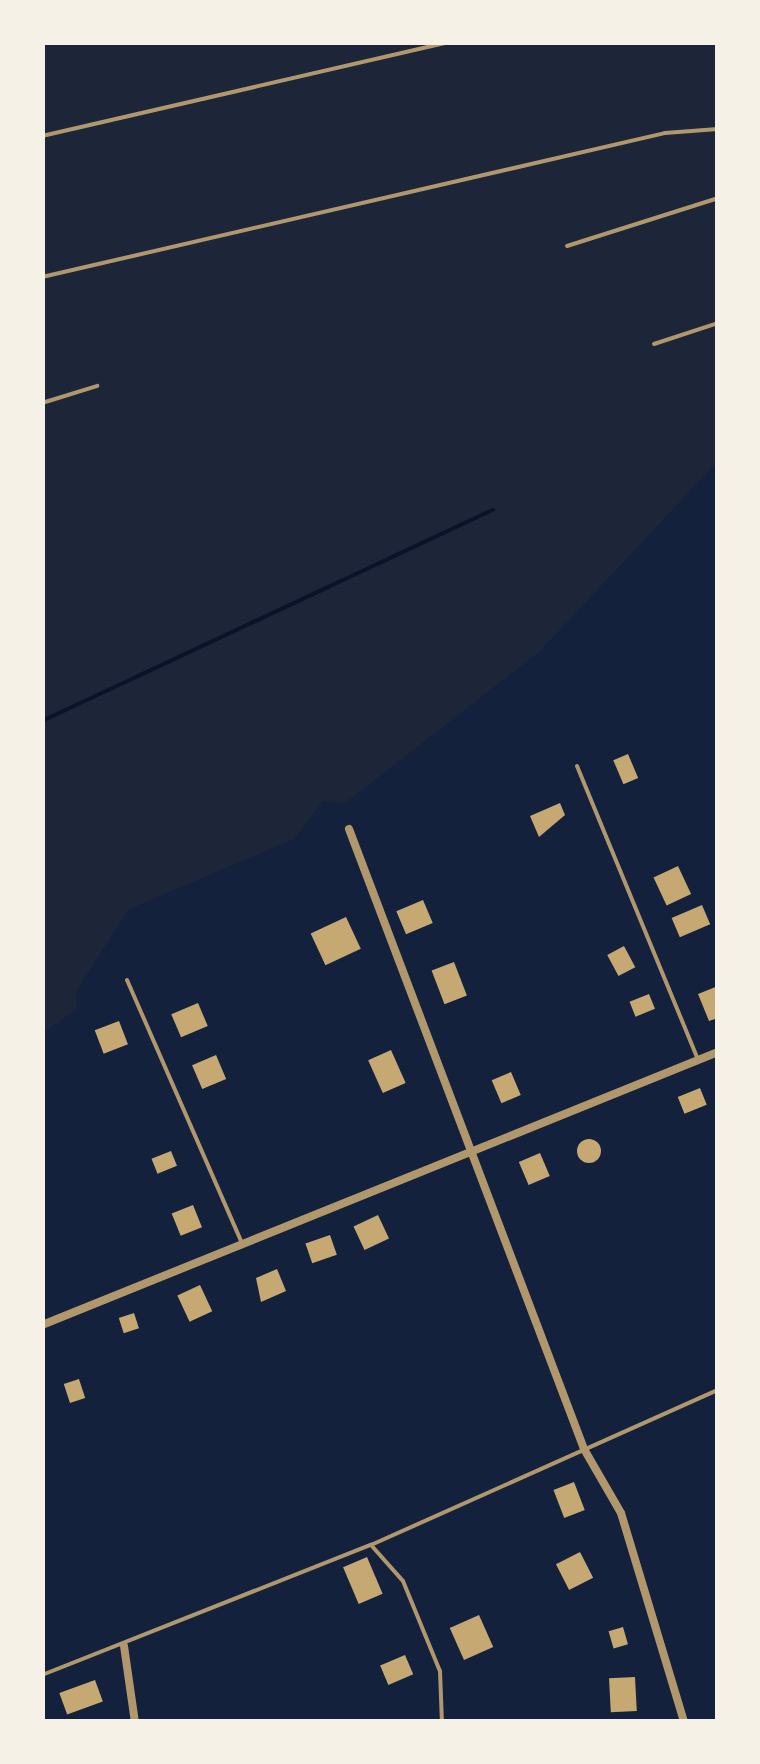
<!DOCTYPE html>
<html>
<head>
<meta charset="utf-8">
<style>
  body { margin:0 }
  #map { position:relative; width:760px; height:1764px; overflow:hidden; background:#14213d; font-family:"Work Sans",sans-serif }
  div>[style] { position:absolute }
  [style*='--x'] { left:calc(var(--x)*1px); top:calc(var(--y)*1px); width:calc(var(--w)*1px); rotate:calc(var(--a)*1deg) }
  .green>* { inset:0; background:#1d2539 }
  .stream>* { height:4px; margin:-2px; padding:0 2px; transform-origin:2px; border-radius:2px; background:#0b132b }
  .building>* { inset:0; background:#c6a872; transform-origin:0 0 }
  .round { border-radius:50% }
  .service>* { height:4px; margin:-2px; padding:0 2px; transform-origin:2px; border-radius:2px; background:#b1986c }
  .minor>* { height:8px; margin:-4px; padding:0 4px; transform-origin:4px; border-radius:4px; background:#b1986c }
  span { translate:-50% -50%; white-space:nowrap; text-align:center; line-height:1.15; -webkit-text-stroke:9px #f6f1e7; paint-order:stroke }
  .frame { position:absolute; inset:0; border:45px solid #f6f1e7; pointer-events:none }
</style>
</head>
<body>
<div id="map">
  <div class="green">
    <div style="clip-path:polygon(43px 43px,717px 43px,717px 462px,540px 651px,344px 804px,323px 801px,294px 839px,129px 909px,76px 991px,77px 1009px,43px 1033px)"></div>
  </div>
  <div class="stream">
    <div style="--x:42;--y:721;--w:498;--a:-25.1"></div>
  </div>
  <div class="building">
    <div style="left:628px;top:754px;width:26px;height:16px;rotate:67deg"></div>
    <div style="clip-path:polygon(560px 803px,565px 815px,539px 837px,530px 816px)"></div>
    <div style="left:678px;top:866px;width:31px;height:27px;rotate:65deg"></div>
    <div style="left:423px;top:900px;width:25px;height:29px;rotate:67deg"></div>
    <div style="left:702px;top:905px;width:21px;height:33px;rotate:67deg"></div>
    <div style="left:346px;top:917px;width:35px;height:39px;rotate:65deg"></div>
    <div style="left:624px;top:946px;width:24px;height:19px;rotate:62deg"></div>
    <div style="left:454px;top:962px;width:36px;height:24px;rotate:69deg"></div>
    <div style="clip-path:polygon(718px 986px,718px 1018px,709px 1021px,698px 994px)"></div>
    <div style="left:649px;top:994px;width:16px;height:21px;rotate:68deg"></div>
    <div style="left:198px;top:1003px;width:25px;height:29px;rotate:67deg"></div>
    <div style="left:119px;top:1021px;width:25px;height:26px;rotate:69deg"></div>
    <div style="left:391px;top:1050px;width:36px;height:25px;rotate:66deg"></div>
    <div style="left:216px;top:1055px;width:26px;height:26px;rotate:67deg"></div>
    <div style="left:511px;top:1072px;width:25px;height:21px;rotate:67deg"></div>
    <div style="left:700px;top:1088px;width:18px;height:24px;rotate:68deg"></div>
    <div class="round" style="left:577px;top:1139px;width:24px;height:24px"></div>
    <div style="left:171px;top:1151px;width:16px;height:21px;rotate:68deg"></div>
    <div style="left:540px;top:1153px;width:25px;height:23px;rotate:67deg"></div>
    <div style="left:193px;top:1205px;width:24px;height:23px;rotate:68deg"></div>
    <div style="left:378px;top:1215px;width:26px;height:27px;rotate:65deg"></div>
    <div style="left:330px;top:1235px;width:21px;height:26px;rotate:71deg"></div>
    <div style="clip-path:polygon(277px 1269px,286px 1291px,261px 1302px,256px 1278px)"></div>
    <div style="left:200px;top:1285px;width:29px;height:25px;rotate:65deg"></div>
    <div style="left:134px;top:1313px;width:16px;height:16px;rotate:72deg"></div>
    <div style="left:79px;top:1379px;width:20px;height:16px;rotate:72deg"></div>
    <div style="left:574px;top:1482px;width:30px;height:22px;rotate:69deg"></div>
    <div style="left:580px;top:1552px;width:29px;height:27px;rotate:63deg"></div>
    <div style="left:367px;top:1557px;width:40px;height:26px;rotate:67deg"></div>
    <div style="left:479px;top:1615px;width:35px;height:32px;rotate:66deg"></div>
    <div style="left:623px;top:1627px;width:18px;height:15px;rotate:74deg"></div>
    <div style="left:405px;top:1655px;width:21px;height:27px;rotate:67deg"></div>
    <div style="left:635px;top:1677px;width:34px;height:26px;rotate:87deg"></div>
    <div style="left:95px;top:1680px;width:23px;height:38px;rotate:70deg"></div>
  </div>
  <div class="service">
    <div style="--x:42;--y:136;--w:419;--a:-13"></div>
    <div style="--x:567;--y:246;--w:158;--a:-17.6"></div>
    <div style="--x:42;--y:277;--w:639;--a:-13.01"></div>
    <div style="--x:665;--y:133;--w:53;--a:-4.3"></div>
    <div style="--x:654;--y:344;--w:67;--a:-18.2"></div>
    <div style="--x:42;--y:403;--w:58;--a:-17.2"></div>
    <div style="--x:577;--y:766;--w:318;--a:67.6"></div>
    <div style="--x:127;--y:980;--w:285;--a:66.4"></div>
    <div style="--x:371;--y:1545;--w:48;--a:48.4"></div>
    <div style="--x:403;--y:1581;--w:97;--a:67.7"></div>
    <div style="--x:440;--y:1671;--w:51;--a:87.8"></div>
    <div style="--x:42;--y:1675;--w:354;--a:-21.6"></div>
    <div style="--x:371;--y:1545;--w:380;--a:-24.1"></div>
  </div>
  <div class="minor">
    <div style="--x:349;--y:829;--w:663;--a:69.24"></div>
    <div style="--x:584;--y:1449;--w:74;--a:60"></div>
    <div style="--x:621;--y:1513;--w:218;--a:73.2"></div>
    <div style="--x:42;--y:1325;--w:729;--a:-21.99"></div>
    <div style="--x:124;--y:1646;--w:77;--a:81.8"></div>
  </div>
  <div class="frame"></div>
</div>
</body>
</html>
